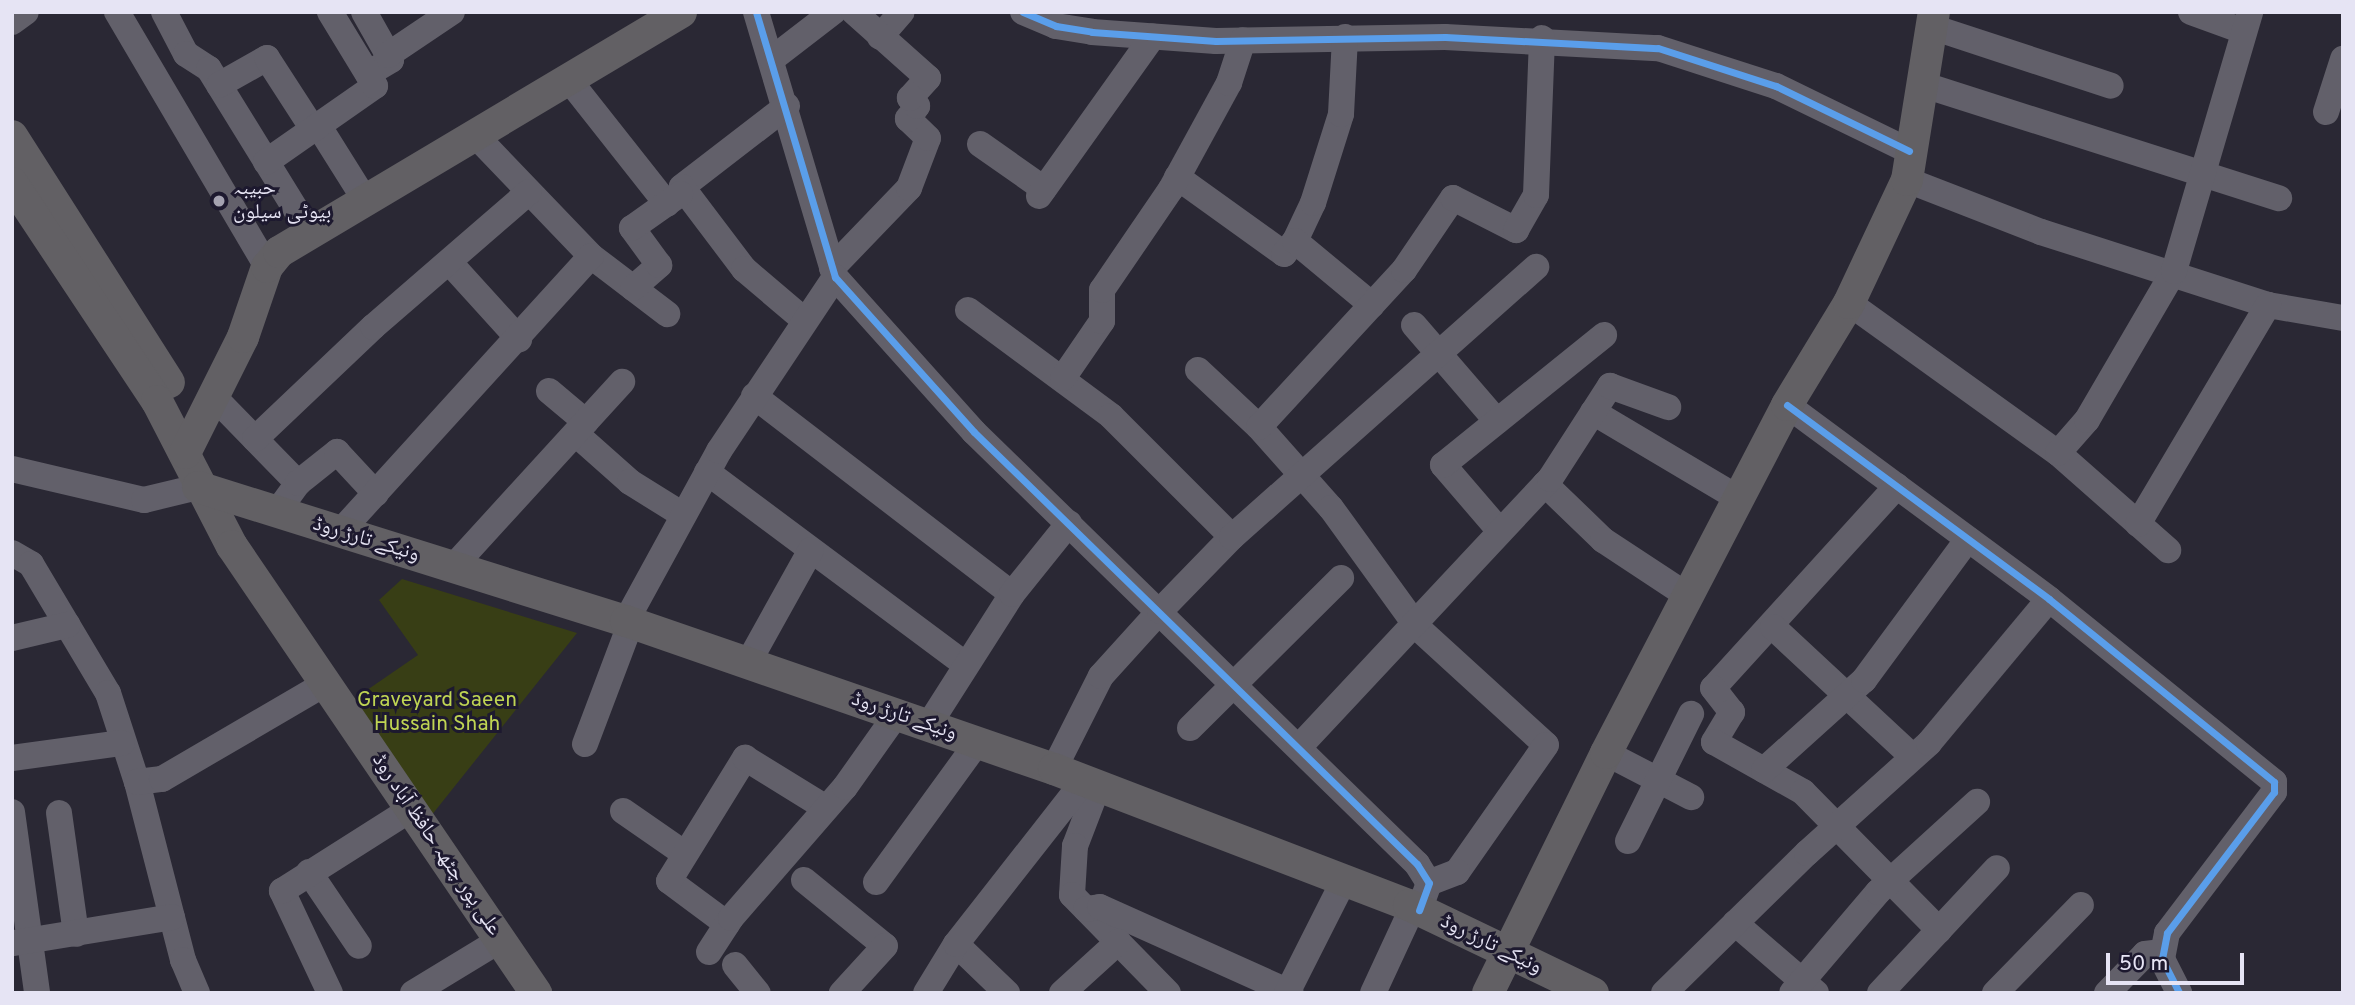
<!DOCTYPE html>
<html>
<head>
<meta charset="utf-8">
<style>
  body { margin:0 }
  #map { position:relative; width:2355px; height:1005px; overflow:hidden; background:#2a2834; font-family:Overpass,"Noto Naskh Arabic",sans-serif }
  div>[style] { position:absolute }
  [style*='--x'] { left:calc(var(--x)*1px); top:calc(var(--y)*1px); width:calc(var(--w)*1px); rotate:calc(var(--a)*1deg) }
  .green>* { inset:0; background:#383e15 }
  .minor>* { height:26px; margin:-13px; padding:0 13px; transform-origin:13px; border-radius:13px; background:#62606a }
  .major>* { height:32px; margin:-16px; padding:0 16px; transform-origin:16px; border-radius:16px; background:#626064 }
  .cycleway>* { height:7px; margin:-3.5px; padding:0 3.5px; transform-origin:3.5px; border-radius:3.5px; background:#5a9eea }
  .dots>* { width:19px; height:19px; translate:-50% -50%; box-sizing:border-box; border:4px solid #1d192f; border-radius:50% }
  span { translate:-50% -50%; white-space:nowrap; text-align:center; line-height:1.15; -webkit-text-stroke:6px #1d192f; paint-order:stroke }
  .poi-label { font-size:21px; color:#e6e4f4 }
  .left { translate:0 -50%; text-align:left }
  .street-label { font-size:21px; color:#e6e4f4 }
  .park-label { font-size:21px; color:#bfd453 }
  .frame { position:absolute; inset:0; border:14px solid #e6e4f4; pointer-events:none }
  .scale { position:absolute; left:2106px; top:953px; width:138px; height:32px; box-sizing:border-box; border:4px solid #e6e4f4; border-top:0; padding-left:9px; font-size:21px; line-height:24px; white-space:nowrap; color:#e6e4f4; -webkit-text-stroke:5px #1d192f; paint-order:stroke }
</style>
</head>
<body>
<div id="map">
  <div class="green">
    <div style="clip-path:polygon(402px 579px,577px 633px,431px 816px,354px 699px,418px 655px,379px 600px)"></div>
  </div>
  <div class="minor">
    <div style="--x:117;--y:12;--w:296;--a:59.5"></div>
    <div style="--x:164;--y:12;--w:47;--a:62.4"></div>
    <div style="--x:186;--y:54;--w:27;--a:33"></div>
    <div style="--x:209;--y:69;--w:194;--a:58.3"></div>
    <div style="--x:364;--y:12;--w:55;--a:60.6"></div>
    <div style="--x:391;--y:60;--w:27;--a:149"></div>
    <div style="--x:756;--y:12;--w:277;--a:73.4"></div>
    <div style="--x:835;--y:277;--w:208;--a:48.1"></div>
    <div style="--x:974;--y:432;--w:619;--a:44.28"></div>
    <div style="--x:1417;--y:864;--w:22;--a:58"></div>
    <div style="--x:1429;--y:883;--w:29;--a:110"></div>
    <div style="--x:1023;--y:12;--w:36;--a:23"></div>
    <div style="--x:1056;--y:26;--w:36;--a:9"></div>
    <div style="--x:1092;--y:32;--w:124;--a:4.2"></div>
    <div style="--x:1216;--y:41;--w:229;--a:-1"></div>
    <div style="--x:1445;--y:37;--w:213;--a:3"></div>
    <div style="--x:1658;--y:48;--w:124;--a:17.9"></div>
    <div style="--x:1776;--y:86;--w:148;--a:26"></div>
    <div style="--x:2191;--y:12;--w:55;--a:20.1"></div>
    <div style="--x:12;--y:22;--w:17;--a:-36"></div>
    <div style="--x:1932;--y:27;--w:188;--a:18.2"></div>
    <div style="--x:880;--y:37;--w:33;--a:-49"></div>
    <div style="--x:388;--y:55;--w:77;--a:-33.9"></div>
    <div style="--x:772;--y:59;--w:77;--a:-37.6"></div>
    <div style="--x:569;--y:80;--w:158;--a:51.7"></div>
    <div style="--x:1921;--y:84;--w:376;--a:17.7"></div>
    <div style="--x:219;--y:85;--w:55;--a:-29.4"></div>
    <div style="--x:267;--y:58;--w:85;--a:57.1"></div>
    <div style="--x:787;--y:106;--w:133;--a:142.4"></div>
    <div style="--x:682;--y:187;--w:103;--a:52.9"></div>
    <div style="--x:744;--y:269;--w:79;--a:40.4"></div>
    <div style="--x:2326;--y:112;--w:56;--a:-72.2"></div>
    <div style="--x:318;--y:125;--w:89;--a:57.9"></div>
    <div style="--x:475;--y:135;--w:168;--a:46.2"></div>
    <div style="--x:591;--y:256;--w:96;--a:37.3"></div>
    <div style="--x:980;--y:144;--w:78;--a:35.1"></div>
    <div style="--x:266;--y:162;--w:133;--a:-34.9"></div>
    <div style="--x:375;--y:86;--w:87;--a:-121.3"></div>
    <div style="--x:1177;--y:177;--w:132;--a:35.7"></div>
    <div style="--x:1284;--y:254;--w:17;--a:-50"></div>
    <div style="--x:1295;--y:241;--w:42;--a:-64.7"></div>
    <div style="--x:1313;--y:203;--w:93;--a:-72.5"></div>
    <div style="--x:1341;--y:114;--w:77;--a:-87"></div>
    <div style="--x:1907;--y:180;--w:144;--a:21.2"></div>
    <div style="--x:2041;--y:232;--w:238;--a:17.8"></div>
    <div style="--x:2268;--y:305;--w:76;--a:9.8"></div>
    <div style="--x:1039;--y:196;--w:196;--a:-54.5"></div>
    <div style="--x:1295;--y:241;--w:100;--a:39.7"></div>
    <div style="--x:450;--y:263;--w:103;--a:47.8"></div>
    <div style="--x:832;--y:268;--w:111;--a:-46.1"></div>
    <div style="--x:909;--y:188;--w:53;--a:-69.2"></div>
    <div style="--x:928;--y:138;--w:28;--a:-136"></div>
    <div style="--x:908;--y:119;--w:16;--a:-55"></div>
    <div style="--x:917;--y:106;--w:11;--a:-131"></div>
    <div style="--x:910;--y:98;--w:27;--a:-48"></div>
    <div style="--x:928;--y:78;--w:99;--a:-138.3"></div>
    <div style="--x:633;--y:288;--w:35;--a:-41"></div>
    <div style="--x:659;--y:265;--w:46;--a:-126.1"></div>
    <div style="--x:632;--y:228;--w:59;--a:-35.3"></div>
    <div style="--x:1849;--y:303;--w:257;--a:35.7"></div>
    <div style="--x:2058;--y:453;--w:147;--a:41.4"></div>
    <div style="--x:968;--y:310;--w:178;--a:36.5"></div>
    <div style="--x:1111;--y:416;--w:171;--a:45"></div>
    <div style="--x:1414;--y:325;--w:127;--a:49.2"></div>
    <div style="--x:1198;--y:370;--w:83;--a:43.1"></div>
    <div style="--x:1259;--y:427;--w:108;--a:48.4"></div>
    <div style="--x:1331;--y:508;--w:148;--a:54.1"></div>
    <div style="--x:1418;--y:628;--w:173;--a:42.4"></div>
    <div style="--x:1546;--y:745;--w:155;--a:125"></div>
    <div style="--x:1457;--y:872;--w:30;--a:159"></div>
    <div style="--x:1063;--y:378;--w:69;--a:-55.6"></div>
    <div style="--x:1102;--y:321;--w:31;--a:-90"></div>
    <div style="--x:1102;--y:290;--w:122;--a:-55.7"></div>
    <div style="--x:1171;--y:189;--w:121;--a:-61.3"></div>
    <div style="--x:1229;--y:83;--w:45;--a:-72"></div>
    <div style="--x:549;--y:391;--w:48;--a:40"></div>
    <div style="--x:213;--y:396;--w:122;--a:45.7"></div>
    <div style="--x:754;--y:396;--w:325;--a:37.5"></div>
    <div style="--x:1787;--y:405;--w:326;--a:36.5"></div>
    <div style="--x:2049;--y:599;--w:290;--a:39.1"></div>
    <div style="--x:2274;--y:782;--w:10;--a:90"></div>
    <div style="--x:2274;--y:792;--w:177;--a:127.2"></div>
    <div style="--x:2167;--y:933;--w:26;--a:101"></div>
    <div style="--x:2162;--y:959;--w:38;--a:63"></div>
    <div style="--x:1593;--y:412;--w:169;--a:30.7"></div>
    <div style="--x:1259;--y:427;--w:214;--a:-47.3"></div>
    <div style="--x:1404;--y:270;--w:87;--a:-55.8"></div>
    <div style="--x:1453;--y:198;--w:71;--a:26.9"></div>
    <div style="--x:1516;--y:230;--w:40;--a:-60.3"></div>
    <div style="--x:1536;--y:195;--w:157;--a:-87.8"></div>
    <div style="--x:576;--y:434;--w:72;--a:41.6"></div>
    <div style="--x:630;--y:482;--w:62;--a:31.9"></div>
    <div style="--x:255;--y:439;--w:163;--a:-43.5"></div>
    <div style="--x:373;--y:327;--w:206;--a:-40.9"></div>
    <div style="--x:2058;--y:453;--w:44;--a:-48.7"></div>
    <div style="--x:2087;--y:420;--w:173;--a:-59.7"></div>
    <div style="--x:2174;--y:271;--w:270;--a:-73.6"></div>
    <div style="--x:12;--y:469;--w:136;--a:13.2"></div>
    <div style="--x:144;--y:500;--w:56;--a:-13.5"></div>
    <div style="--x:707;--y:472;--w:322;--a:36.7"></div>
    <div style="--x:1545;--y:484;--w:81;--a:44"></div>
    <div style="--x:1603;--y:540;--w:102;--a:33.4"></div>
    <div style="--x:1897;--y:486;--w:273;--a:132.3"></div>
    <div style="--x:1713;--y:688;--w:31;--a:52"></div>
    <div style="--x:1732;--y:712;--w:35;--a:121"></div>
    <div style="--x:1714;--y:742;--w:102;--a:29.3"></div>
    <div style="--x:1803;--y:792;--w:194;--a:45.4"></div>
    <div style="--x:277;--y:512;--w:36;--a:-54"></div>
    <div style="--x:298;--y:483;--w:50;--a:-38.5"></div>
    <div style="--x:337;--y:452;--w:57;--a:47.1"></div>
    <div style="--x:2138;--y:524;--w:255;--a:-59.3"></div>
    <div style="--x:1499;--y:530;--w:86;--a:-130.7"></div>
    <div style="--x:1443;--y:465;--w:207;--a:-38.9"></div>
    <div style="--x:340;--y:532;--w:373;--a:-47.7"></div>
    <div style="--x:12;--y:553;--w:22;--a:30"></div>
    <div style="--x:31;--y:564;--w:150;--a:59.2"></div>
    <div style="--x:108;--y:693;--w:94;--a:72"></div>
    <div style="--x:137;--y:782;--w:184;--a:75.5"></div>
    <div style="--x:183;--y:960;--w:36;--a:67"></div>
    <div style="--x:453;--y:567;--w:251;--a:-47.6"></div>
    <div style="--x:626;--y:621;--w:194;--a:-61.3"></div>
    <div style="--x:719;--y:451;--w:209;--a:-56.3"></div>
    <div style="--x:1773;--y:627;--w:191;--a:42.9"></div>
    <div style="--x:12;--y:638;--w:57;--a:-13.3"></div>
    <div style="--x:748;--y:663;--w:129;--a:-60.9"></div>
    <div style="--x:928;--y:726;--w:156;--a:-57.5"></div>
    <div style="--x:1012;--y:594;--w:91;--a:-51.2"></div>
    <div style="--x:1190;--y:728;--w:213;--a:-44.8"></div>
    <div style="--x:585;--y:744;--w:130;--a:-69.3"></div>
    <div style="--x:1299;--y:747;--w:367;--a:-46.9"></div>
    <div style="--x:1550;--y:479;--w:111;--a:-57.2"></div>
    <div style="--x:1610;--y:386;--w:62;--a:19.9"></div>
    <div style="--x:1606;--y:753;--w:96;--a:27.4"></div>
    <div style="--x:12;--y:758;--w:111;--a:-7.8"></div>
    <div style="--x:1054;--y:769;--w:104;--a:-63.2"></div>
    <div style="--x:1101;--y:676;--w:88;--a:-47.8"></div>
    <div style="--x:1160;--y:611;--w:103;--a:-45.8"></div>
    <div style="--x:1232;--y:537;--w:407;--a:-41.6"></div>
    <div style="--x:1764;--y:770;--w:135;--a:-42"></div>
    <div style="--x:1864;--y:680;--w:175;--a:-53.6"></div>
    <div style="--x:137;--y:782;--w:25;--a:-7"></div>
    <div style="--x:162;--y:779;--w:190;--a:-30.3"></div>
    <div style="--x:1098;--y:786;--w:64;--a:111"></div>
    <div style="--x:1075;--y:846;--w:49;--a:93.5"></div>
    <div style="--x:1072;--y:895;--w:137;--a:45.6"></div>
    <div style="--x:623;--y:811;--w:75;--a:34.7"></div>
    <div style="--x:12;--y:812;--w:183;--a:82.1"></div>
    <div style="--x:59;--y:813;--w:122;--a:82"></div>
    <div style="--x:1628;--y:841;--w:142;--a:-63.6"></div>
    <div style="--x:309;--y:872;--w:89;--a:56"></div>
    <div style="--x:804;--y:880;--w:104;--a:39.2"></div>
    <div style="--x:885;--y:946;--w:64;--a:132.5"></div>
    <div style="--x:876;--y:882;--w:172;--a:-54"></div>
    <div style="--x:1086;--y:909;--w:14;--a:-8"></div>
    <div style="--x:1100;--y:907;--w:209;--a:24.2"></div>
    <div style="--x:1735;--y:923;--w:107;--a:40.8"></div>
    <div style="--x:727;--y:924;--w:72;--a:-143.4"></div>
    <div style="--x:669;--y:881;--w:145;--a:-58.3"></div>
    <div style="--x:745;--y:758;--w:95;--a:31.7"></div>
    <div style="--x:14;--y:943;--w:160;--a:-9.3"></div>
    <div style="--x:956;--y:944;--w:71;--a:43.9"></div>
    <div style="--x:709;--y:952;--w:40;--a:-57.1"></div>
    <div style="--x:731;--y:918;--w:174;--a:-49"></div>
    <div style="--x:845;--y:787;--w:88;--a:-54.7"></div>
    <div style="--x:735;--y:965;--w:36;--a:51"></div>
    <div style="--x:330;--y:993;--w:113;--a:-115.2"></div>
    <div style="--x:282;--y:891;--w:153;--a:-32.4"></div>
    <div style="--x:413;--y:993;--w:102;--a:-31.3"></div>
    <div style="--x:926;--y:993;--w:57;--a:-58.5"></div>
    <div style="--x:956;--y:944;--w:207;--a:-51.9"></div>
    <div style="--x:1062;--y:993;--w:76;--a:-42.3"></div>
    <div style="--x:1287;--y:993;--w:127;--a:-63.2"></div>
    <div style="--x:1373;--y:993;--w:95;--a:-65.1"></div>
    <div style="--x:1664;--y:993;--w:200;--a:-44.4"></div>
    <div style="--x:1807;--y:853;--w:164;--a:-42"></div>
    <div style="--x:1929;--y:743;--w:187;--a:-50.2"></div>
    <div style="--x:1792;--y:993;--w:133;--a:-49.6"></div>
    <div style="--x:1878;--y:892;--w:134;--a:-42.3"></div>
    <div style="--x:1880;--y:993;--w:171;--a:-46.9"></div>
    <div style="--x:1995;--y:993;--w:123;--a:-45.7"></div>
    <div style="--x:2107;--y:993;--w:54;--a:-45.7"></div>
    <div style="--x:2145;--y:954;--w:17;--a:-7"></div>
  </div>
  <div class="major">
    <div style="--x:12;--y:136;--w:292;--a:57.5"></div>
    <div style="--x:12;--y:183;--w:262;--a:56.4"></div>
    <div style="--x:157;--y:401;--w:163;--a:62.7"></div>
    <div style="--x:232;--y:546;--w:541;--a:55.78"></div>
    <div style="--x:185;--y:453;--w:130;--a:-63.4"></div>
    <div style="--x:243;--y:337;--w:74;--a:-71.1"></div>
    <div style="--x:267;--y:267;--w:19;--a:-51"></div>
    <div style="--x:279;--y:252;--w:468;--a:-30.8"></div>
    <div style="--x:198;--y:487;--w:448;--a:17.4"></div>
    <div style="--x:626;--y:621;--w:453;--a:19.1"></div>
    <div style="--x:1054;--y:769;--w:380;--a:21"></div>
    <div style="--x:1409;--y:905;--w:204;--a:25.6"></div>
    <div style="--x:1488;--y:993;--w:267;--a:-63.8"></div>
    <div style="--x:1606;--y:753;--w:392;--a:-62.5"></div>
    <div style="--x:1787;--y:405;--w:119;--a:-58.7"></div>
    <div style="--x:1849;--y:303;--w:136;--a:-64.8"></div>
    <div style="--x:1907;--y:180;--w:170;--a:-80.9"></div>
  </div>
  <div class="cycleway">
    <div style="--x:756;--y:12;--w:277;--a:73.4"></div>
    <div style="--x:835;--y:277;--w:208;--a:48.1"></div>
    <div style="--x:974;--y:432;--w:619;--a:44.28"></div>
    <div style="--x:1417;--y:864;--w:22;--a:58"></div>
    <div style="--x:1429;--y:883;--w:29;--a:110"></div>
    <div style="--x:1023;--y:12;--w:36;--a:23"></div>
    <div style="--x:1056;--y:26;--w:36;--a:9"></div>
    <div style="--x:1092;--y:32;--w:124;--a:4.2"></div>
    <div style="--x:1216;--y:41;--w:229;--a:-1"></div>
    <div style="--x:1445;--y:37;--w:213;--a:3"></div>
    <div style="--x:1658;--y:48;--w:124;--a:17.9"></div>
    <div style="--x:1776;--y:86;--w:148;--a:26"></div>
    <div style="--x:1787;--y:405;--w:326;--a:36.5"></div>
    <div style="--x:2049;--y:599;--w:290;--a:39.1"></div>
    <div style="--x:2274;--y:782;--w:10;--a:90"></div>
    <div style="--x:2274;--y:792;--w:177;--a:127.2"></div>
    <div style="--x:2167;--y:933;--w:26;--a:101"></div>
    <div style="--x:2162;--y:959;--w:38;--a:63"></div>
  </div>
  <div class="dots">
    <div style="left:219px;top:201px;background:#a4a2b1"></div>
  </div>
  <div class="poi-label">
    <span class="left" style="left:233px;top:201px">حبیبہ<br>بیوٹی سیلون</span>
  </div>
  <div class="street-label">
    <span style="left:366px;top:540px;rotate:17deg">ونیکے تارڑ روڈ</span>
    <span style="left:904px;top:717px;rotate:19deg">ونیکے تارڑ روڈ</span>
    <span style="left:436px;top:845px;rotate:56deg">علی پور چٹھہ حافظ آباد روڈ</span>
    <span style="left:1491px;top:945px;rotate:26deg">ونیکے تارڑ روڈ</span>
  </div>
  <div class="park-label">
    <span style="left:437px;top:713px">Graveyard Saeen<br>Hussain Shah</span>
  </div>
  <div class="frame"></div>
  <div class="scale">50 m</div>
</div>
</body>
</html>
